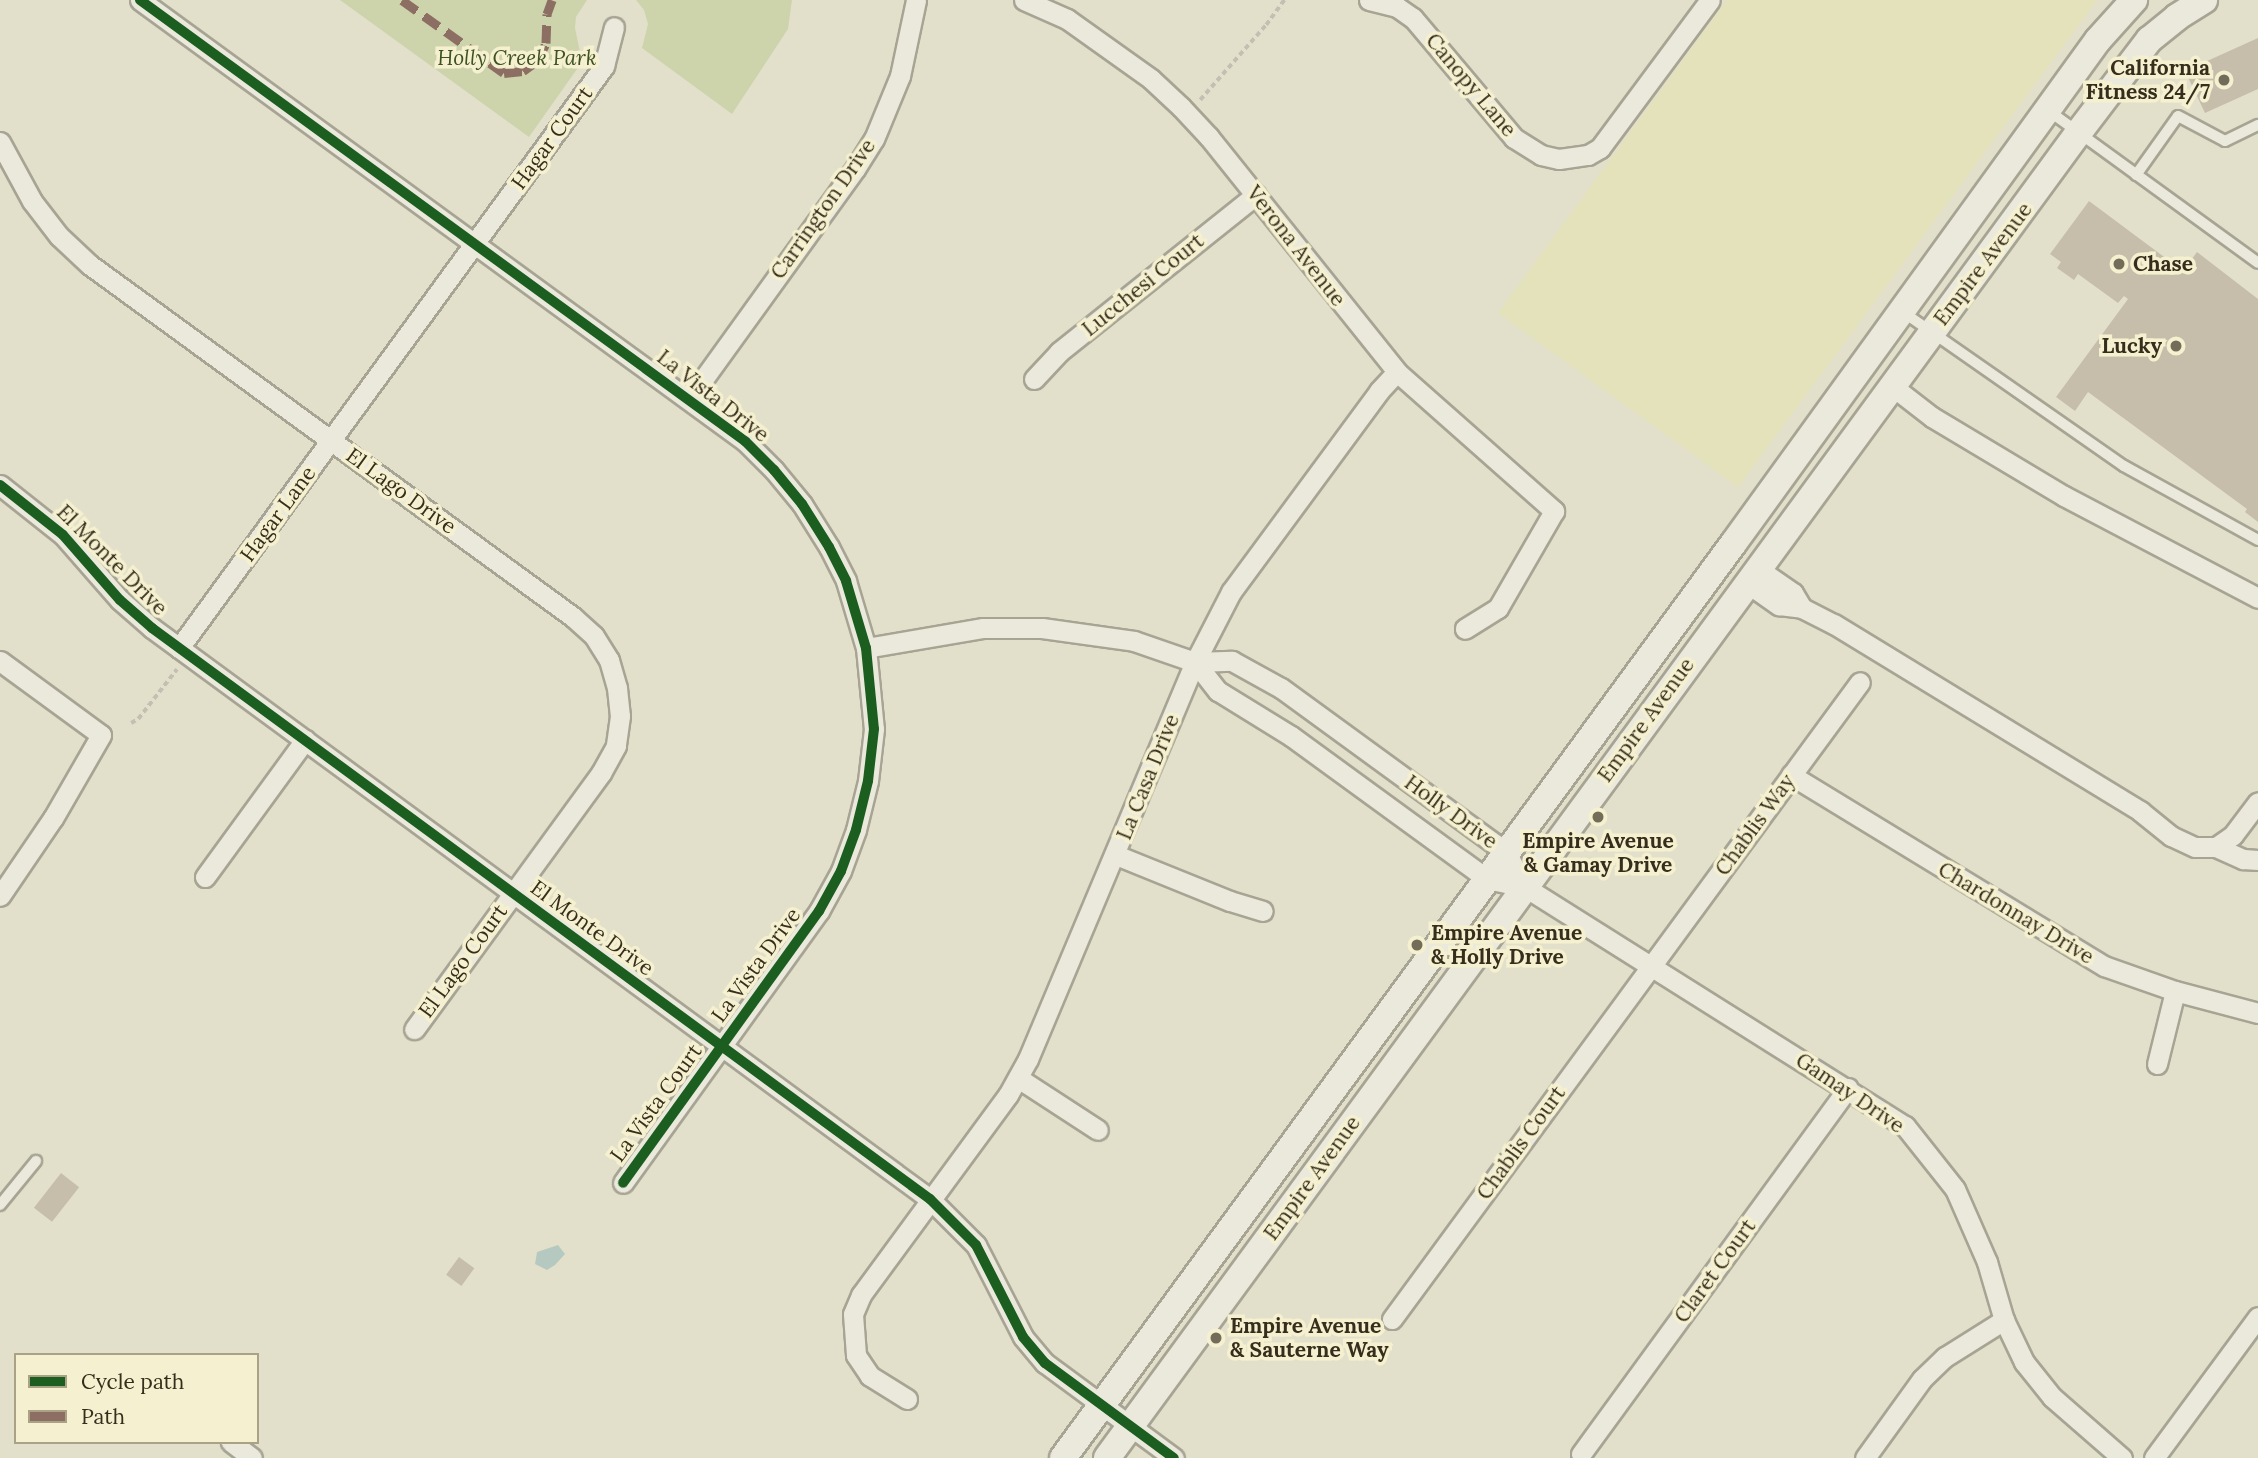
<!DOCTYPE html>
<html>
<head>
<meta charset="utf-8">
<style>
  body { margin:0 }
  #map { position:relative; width:2258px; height:1458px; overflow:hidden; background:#e2e0ca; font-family:Lora,serif }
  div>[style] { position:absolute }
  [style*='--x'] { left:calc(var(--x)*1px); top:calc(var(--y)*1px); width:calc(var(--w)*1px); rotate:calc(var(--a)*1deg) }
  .farmland>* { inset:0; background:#e3e2ba }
  .green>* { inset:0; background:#cdd4ac }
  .water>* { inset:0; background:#b6c9c0 }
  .building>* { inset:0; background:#c6beab; transform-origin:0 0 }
  .path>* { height:3.5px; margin-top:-1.75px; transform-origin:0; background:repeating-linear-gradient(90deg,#c3c0b3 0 5px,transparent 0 8.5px) }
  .roads { filter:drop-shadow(2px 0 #a7a494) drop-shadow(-2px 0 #a7a494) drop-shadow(0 2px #a7a494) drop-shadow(0 -2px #a7a494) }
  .lane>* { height:10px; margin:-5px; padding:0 5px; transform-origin:5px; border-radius:5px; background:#eae9dc }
  .street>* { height:19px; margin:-9.5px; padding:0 9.5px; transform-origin:9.5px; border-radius:9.5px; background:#eae9dc }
  .secondary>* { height:26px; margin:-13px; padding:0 13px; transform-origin:13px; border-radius:13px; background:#eae9dc }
  .quiet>* { height:9px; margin-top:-4.5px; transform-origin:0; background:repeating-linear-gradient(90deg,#8d6e63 0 18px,transparent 0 27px) }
  .cycleway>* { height:10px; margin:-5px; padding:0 5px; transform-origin:5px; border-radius:5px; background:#1b5e20 }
  .dots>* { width:19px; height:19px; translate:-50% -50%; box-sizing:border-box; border:4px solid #f5f0cf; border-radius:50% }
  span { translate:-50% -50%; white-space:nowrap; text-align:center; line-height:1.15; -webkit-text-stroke:7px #f5f0cf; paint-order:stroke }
  .park-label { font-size:21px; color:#3e5223; font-style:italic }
  .poi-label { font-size:21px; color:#362d1c; font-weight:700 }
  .right { translate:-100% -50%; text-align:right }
  .left { translate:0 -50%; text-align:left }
  .street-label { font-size:21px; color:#362d1c }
  .legend { position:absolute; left:14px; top:1353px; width:245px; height:91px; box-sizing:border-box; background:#f5f0cf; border:2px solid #a9a287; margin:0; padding:9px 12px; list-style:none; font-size:21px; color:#362d1c }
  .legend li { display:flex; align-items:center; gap:14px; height:35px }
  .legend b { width:35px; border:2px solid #a9a287 }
</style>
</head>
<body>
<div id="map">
  <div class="farmland">
    <div style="clip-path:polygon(1727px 0,2097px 0,1738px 487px,1498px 313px)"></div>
  </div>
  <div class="green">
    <div style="clip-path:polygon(340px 0,587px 0,576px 17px,575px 28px,582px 62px,529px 137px)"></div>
    <div style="clip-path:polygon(636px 0,792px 0,788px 29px,732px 114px,642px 48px,648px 24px,644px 10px)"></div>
  </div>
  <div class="water">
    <div style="clip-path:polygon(558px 1245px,565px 1254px,555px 1265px,547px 1270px,535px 1264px,537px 1252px)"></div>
  </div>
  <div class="building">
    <div style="clip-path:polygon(2258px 38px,2258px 89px,2205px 113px,2185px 71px)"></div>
    <div style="clip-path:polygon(2089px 201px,2183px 271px,2197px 252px,2258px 299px,2258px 522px,2245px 512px,2247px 509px,2088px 392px,2075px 411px,2056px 397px,2128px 299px,2124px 296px,2118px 303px,2078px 274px,2074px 280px,2057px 268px,2061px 262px,2050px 254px)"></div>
    <div style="left:61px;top:1173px;width:23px;height:44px;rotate:38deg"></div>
    <div style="left:459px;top:1257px;width:19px;height:22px;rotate:36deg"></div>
  </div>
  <div class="path">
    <div style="--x:1200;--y:100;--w:100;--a:-48.7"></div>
    <div style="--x:1266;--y:25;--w:31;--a:-54"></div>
    <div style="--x:131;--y:723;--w:8;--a:-30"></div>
    <div style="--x:138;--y:719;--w:63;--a:-52"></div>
  </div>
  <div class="roads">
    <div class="lane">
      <div style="--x:2049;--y:111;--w:258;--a:36"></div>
      <div style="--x:2136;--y:175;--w:72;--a:-54.6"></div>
      <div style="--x:2178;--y:116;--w:53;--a:28"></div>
      <div style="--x:2225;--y:141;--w:37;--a:-26"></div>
      <div style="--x:1903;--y:312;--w:269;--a:34.9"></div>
      <div style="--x:2124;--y:466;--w:153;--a:28.9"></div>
      <div style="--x:0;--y:1205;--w:57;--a:-50.7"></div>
    </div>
    <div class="street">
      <div style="--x:140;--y:0;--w:749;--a:36.09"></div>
      <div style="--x:745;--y:441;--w:41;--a:45"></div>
      <div style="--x:774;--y:470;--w:44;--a:50.5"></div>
      <div style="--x:802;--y:504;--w:51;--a:57.9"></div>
      <div style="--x:829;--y:547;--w:38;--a:63"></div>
      <div style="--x:846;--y:581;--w:70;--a:73.4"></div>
      <div style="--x:866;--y:648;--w:81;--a:84.4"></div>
      <div style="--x:874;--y:729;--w:52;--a:96.6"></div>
      <div style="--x:868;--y:781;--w:50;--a:103.8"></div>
      <div style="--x:856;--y:830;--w:44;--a:110.1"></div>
      <div style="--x:841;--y:871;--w:46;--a:118.8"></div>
      <div style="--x:819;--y:911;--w:335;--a:125.8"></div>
      <div style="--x:1024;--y:0;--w:47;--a:23.8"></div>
      <div style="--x:1067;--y:19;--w:103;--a:35.5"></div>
      <div style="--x:1151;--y:79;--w:41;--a:43"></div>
      <div style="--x:1181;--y:107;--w:41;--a:47"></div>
      <div style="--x:1209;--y:137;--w:301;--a:51.3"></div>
      <div style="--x:1397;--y:372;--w:210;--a:41.5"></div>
      <div style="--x:1554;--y:511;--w:112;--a:120"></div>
      <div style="--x:1498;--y:608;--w:39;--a:148"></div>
      <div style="--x:1369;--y:0;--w:29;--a:14"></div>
      <div style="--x:1397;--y:7;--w:19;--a:35"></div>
      <div style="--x:1413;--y:18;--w:157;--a:49.9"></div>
      <div style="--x:1514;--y:138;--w:32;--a:32"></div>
      <div style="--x:1541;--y:155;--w:18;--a:13"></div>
      <div style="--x:1559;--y:159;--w:29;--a:-8"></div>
      <div style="--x:1588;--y:155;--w:14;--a:-30"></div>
      <div style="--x:1600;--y:148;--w:184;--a:-53.4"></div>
      <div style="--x:0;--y:142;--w:67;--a:61.5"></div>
      <div style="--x:32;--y:201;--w:44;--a:52.4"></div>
      <div style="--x:59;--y:236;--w:42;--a:43.1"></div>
      <div style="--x:90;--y:265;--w:598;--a:36.08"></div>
      <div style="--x:573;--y:617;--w:28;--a:42"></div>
      <div style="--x:594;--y:636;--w:28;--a:58"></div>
      <div style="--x:609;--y:660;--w:29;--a:74"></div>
      <div style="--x:617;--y:688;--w:28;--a:84"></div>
      <div style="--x:620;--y:716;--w:30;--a:98"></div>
      <div style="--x:616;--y:746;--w:31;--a:119"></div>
      <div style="--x:601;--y:773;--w:317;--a:126.1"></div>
      <div style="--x:1034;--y:379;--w:37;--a:-47"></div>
      <div style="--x:1059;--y:352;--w:252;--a:-38.6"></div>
      <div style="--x:1892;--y:386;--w:51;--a:37.8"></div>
      <div style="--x:1932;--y:417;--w:154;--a:30.9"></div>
      <div style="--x:2064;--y:496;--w:219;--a:27.7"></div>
      <div style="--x:689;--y:399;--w:284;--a:-54.2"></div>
      <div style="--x:855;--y:169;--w:36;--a:-58"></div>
      <div style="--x:874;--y:139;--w:68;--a:-67.6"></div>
      <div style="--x:900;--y:76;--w:78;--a:-78.1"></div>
      <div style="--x:0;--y:485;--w:80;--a:38.4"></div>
      <div style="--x:63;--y:535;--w:86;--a:48.8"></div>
      <div style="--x:120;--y:600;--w:43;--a:41.2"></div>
      <div style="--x:152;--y:628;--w:965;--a:36.28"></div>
      <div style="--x:930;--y:1199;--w:65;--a:45"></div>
      <div style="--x:976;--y:1245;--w:103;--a:62.9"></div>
      <div style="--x:1023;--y:1337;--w:34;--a:50"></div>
      <div style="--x:1045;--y:1363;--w:160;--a:36.4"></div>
      <div style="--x:1757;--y:568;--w:44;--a:34.8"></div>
      <div style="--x:1793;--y:593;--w:17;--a:59"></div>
      <div style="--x:1747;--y:583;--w:39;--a:35"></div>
      <div style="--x:1779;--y:605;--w:23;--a:7"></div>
      <div style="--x:1802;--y:608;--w:36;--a:27"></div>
      <div style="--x:1834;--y:624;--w:359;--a:31.4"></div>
      <div style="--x:2140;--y:811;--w:40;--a:39"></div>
      <div style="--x:2171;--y:836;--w:26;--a:25"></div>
      <div style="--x:2195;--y:847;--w:21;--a:0"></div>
      <div style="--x:2216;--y:847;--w:21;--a:-35"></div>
      <div style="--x:2233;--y:835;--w:41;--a:-52.9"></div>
      <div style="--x:179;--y:648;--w:721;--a:-53.86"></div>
      <div style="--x:604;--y:66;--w:40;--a:-75.6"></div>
      <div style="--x:866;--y:648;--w:119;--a:-9.7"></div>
      <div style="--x:983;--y:628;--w:59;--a:0"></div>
      <div style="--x:1042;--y:628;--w:93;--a:8"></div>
      <div style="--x:1134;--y:641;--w:65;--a:19"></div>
      <div style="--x:1195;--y:662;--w:37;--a:-2"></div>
      <div style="--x:1232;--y:661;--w:56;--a:28.9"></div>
      <div style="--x:1281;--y:688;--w:278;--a:36.1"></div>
      <div style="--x:1506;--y:852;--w:40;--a:62"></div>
      <div style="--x:0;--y:661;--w:125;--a:36.2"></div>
      <div style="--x:101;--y:735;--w:96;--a:120"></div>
      <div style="--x:53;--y:818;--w:94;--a:124.2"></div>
      <div style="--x:1195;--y:662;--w:37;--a:52"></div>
      <div style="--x:1218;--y:691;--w:86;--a:31.7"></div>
      <div style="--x:1291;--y:736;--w:243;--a:36.1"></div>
      <div style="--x:1487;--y:879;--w:39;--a:12"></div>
      <div style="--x:1525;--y:887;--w:449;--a:32.2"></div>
      <div style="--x:1905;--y:1126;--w:80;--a:51.6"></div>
      <div style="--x:1955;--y:1189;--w:80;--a:66.3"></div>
      <div style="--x:1987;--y:1262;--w:60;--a:73.7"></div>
      <div style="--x:2004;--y:1320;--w:47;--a:64.5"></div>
      <div style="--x:2024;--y:1362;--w:45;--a:51.3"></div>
      <div style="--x:2052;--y:1397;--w:93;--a:41.1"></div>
      <div style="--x:1791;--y:775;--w:367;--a:31.4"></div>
      <div style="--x:2104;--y:966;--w:75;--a:19.4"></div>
      <div style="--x:2175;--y:991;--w:86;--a:14.8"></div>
      <div style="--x:2216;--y:847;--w:30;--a:24"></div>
      <div style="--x:2243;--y:859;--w:15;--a:4"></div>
      <div style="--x:1116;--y:855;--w:123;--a:22"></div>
      <div style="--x:1230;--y:901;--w:34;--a:17"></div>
      <div style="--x:205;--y:877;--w:170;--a:-53.9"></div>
      <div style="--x:2157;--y:1064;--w:75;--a:-76.1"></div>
      <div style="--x:1018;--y:1078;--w:95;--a:33"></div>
      <div style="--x:1392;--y:1319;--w:790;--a:-53.7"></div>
      <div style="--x:907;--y:1399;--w:44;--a:-148.1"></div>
      <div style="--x:870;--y:1376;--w:25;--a:-124"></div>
      <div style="--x:856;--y:1355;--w:41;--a:-94.2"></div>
      <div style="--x:853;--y:1314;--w:21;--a:-67"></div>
      <div style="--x:861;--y:1295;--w:248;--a:-53.7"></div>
      <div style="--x:1008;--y:1095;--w:41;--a:-60.9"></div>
      <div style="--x:1028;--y:1059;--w:431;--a:-67.2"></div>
      <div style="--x:1195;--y:662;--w:79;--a:-62.8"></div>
      <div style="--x:1231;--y:592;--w:250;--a:-53.6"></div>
      <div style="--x:1379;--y:391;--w:26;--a:-47"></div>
      <div style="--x:231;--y:1442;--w:26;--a:37"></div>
      <div style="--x:1581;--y:1454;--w:453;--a:-53.9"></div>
      <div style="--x:1865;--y:1458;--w:97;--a:-54.2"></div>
      <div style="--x:1922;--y:1379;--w:32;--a:-44"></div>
      <div style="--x:1945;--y:1357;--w:70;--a:-32.1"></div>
      <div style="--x:2154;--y:1458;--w:175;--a:-53.6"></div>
    </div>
    <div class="secondary">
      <div style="--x:1063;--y:1458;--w:1133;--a:-53.76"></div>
      <div style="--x:1733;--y:544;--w:622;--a:-54.09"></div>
      <div style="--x:2098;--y:40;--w:54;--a:-48"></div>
      <div style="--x:1107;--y:1458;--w:1644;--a:-53.76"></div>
      <div style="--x:2079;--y:132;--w:116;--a:-52.7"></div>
      <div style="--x:2149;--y:40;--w:36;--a:-39"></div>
      <div style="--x:2177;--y:17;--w:32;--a:-32"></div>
    </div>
  </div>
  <div class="quiet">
    <div style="--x:402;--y:0;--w:125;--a:35.6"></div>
    <div style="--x:504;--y:73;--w:19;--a:-6"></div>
    <div style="--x:523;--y:71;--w:17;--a:-36"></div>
    <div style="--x:537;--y:61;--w:20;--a:-63"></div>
    <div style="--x:546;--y:43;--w:29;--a:-88"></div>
    <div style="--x:547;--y:14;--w:15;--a:-70"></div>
  </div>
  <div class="cycleway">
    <div style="--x:140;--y:0;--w:749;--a:36.09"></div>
    <div style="--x:745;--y:441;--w:41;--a:45"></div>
    <div style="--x:774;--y:470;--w:44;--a:50.5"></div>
    <div style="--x:802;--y:504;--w:51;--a:57.9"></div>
    <div style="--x:829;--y:547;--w:38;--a:63"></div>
    <div style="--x:846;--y:581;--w:70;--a:73.4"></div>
    <div style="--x:866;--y:648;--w:81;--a:84.4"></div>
    <div style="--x:874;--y:729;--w:52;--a:96.6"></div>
    <div style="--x:868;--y:781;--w:50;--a:103.8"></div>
    <div style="--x:856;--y:830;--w:44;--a:110.1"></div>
    <div style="--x:841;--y:871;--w:46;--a:118.8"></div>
    <div style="--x:819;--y:911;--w:335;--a:125.8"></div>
    <div style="--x:0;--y:485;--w:80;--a:38.4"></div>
    <div style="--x:63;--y:535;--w:86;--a:48.8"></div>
    <div style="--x:120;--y:600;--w:43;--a:41.2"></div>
    <div style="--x:152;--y:628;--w:965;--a:36.28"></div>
    <div style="--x:930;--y:1199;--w:65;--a:45"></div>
    <div style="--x:976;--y:1245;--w:103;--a:62.9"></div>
    <div style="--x:1023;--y:1337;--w:34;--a:50"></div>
    <div style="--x:1045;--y:1363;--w:160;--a:36.4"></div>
  </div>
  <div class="dots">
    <div style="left:2224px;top:80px;background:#726c59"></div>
    <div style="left:2119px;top:264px;background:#726c59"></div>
    <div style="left:2176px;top:346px;background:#726c59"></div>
    <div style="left:1598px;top:817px;background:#726c59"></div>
    <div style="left:1417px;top:945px;background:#726c59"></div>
    <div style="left:1216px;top:1338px;background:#726c59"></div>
  </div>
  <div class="park-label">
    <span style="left:517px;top:58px">Holly Creek Park</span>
  </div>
  <div class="poi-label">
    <span class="right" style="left:2210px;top:80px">California<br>Fitness 24/7</span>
    <span class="left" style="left:2133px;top:264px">Chase</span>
    <span class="right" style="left:2162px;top:346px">Lucky</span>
    <span style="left:1598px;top:853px">Empire Avenue<br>&amp; Gamay Drive</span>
    <span class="left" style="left:1431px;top:945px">Empire Avenue<br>&amp; Holly Drive</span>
    <span class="left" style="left:1230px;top:1338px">Empire Avenue<br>&amp; Sauterne Way</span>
  </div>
  <div class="street-label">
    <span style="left:1471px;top:85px;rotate:50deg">Canopy Lane</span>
    <span style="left:552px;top:138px;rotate:-54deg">Hagar Court</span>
    <span style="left:823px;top:209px;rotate:-55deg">Carrington Drive</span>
    <span style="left:1296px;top:246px;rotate:52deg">Verona Avenue</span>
    <span style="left:1983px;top:264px;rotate:-53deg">Empire Avenue</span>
    <span style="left:1143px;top:285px;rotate:-39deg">Lucchesi Court</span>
    <span style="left:713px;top:396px;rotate:38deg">La Vista Drive</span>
    <span style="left:401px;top:491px;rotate:36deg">El Lago Drive</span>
    <span style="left:278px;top:514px;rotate:-54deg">Hagar Lane</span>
    <span style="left:112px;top:560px;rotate:45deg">El Monte Drive</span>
    <span style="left:1646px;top:720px;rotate:-54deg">Empire Avenue</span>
    <span style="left:1148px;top:777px;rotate:-68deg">La Casa Drive</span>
    <span style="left:1451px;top:812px;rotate:36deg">Holly Drive</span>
    <span style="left:1755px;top:825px;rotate:-54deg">Chablis Way</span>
    <span style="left:2016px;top:913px;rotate:31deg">Chardonnay Drive</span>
    <span style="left:592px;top:928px;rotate:36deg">El Monte Drive</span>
    <span style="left:463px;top:961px;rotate:-54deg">El Lago Court</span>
    <span style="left:756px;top:965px;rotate:-54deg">La Vista Drive</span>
    <span style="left:1850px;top:1093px;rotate:34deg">Gamay Drive</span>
    <span style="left:656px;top:1103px;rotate:-54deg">La Vista Court</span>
    <span style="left:1521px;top:1143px;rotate:-54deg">Chablis Court</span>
    <span style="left:1312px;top:1178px;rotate:-54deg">Empire Avenue</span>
    <span style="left:1715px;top:1271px;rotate:-54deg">Claret Court</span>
  </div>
  <ul class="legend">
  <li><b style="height:9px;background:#1b5e20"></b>Cycle path</li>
  <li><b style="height:9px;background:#8d6e63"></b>Path</li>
  </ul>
</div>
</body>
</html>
